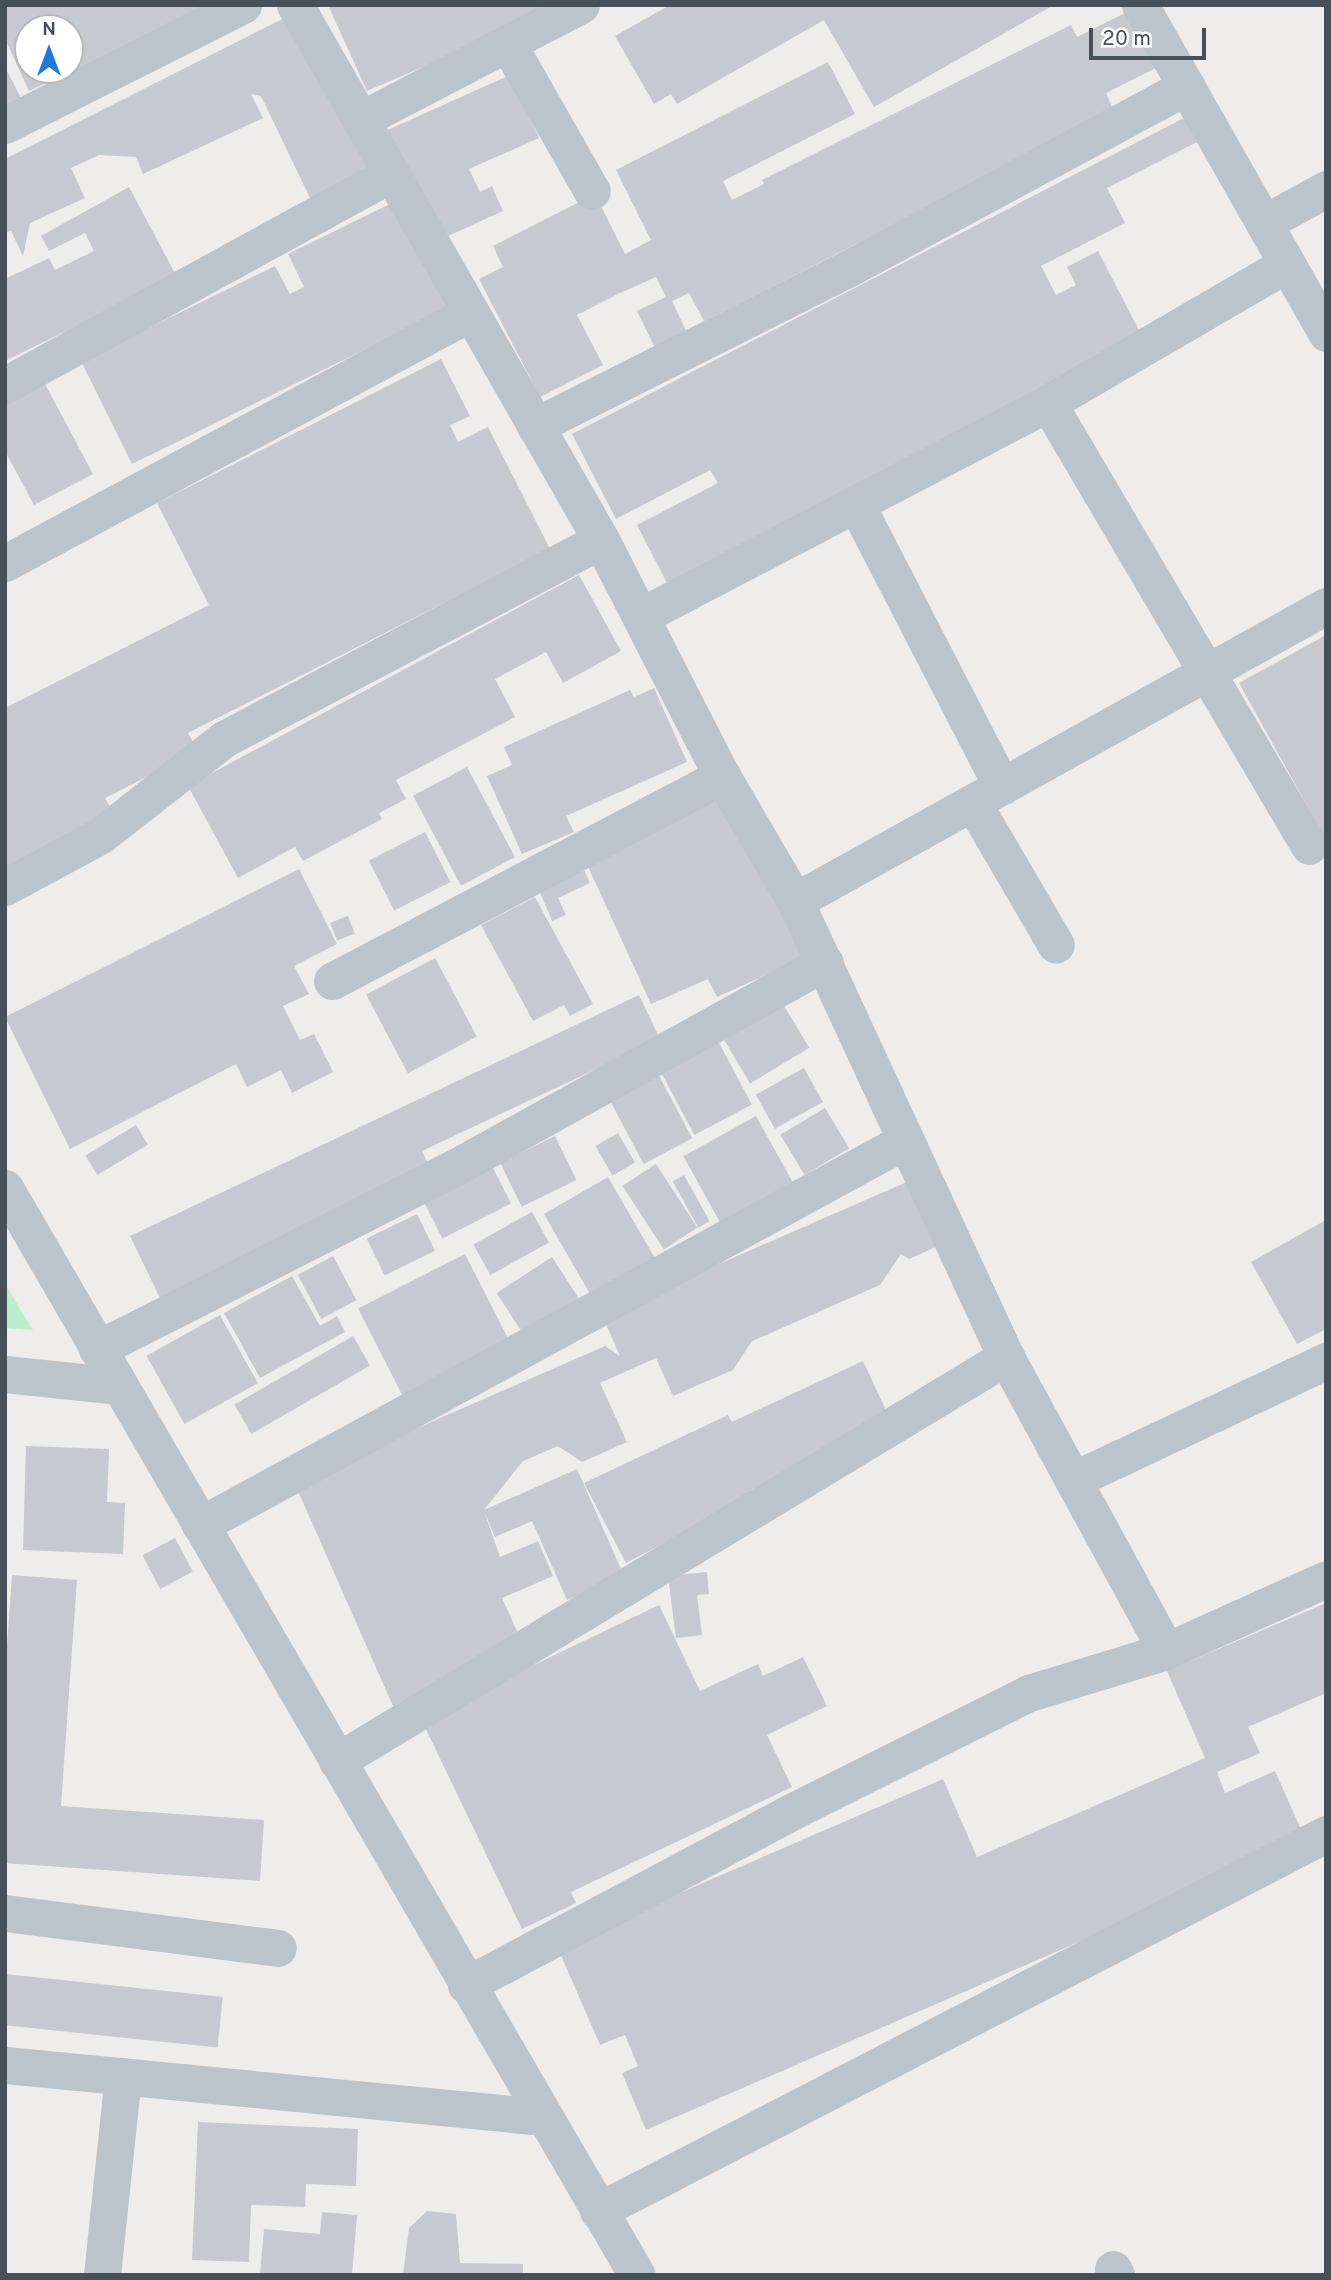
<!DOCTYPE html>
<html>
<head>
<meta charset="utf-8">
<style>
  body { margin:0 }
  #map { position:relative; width:1331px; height:2280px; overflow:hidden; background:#efecec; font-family:Overpass,sans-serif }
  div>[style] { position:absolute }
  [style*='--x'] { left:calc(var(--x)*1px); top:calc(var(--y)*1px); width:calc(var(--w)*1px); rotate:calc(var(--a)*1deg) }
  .green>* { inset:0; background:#bbeccb }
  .building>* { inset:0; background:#c6c9cf; transform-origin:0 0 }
  .minor>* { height:37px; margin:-18.5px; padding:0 18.5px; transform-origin:18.5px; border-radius:18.5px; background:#bbc4cb }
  span { translate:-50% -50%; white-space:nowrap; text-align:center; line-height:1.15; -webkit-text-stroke:6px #fff; paint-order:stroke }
  .frame { position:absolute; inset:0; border:7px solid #455059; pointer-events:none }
  .north { position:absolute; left:14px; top:14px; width:70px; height:70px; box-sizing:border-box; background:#fff; border:2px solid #b5b9bd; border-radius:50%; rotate:0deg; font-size:19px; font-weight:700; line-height:28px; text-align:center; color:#455059 }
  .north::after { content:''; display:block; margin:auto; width:24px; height:32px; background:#1f79d6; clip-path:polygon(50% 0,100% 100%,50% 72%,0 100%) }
  .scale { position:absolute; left:1089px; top:28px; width:117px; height:32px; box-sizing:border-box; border:4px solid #455059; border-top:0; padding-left:9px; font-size:21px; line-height:24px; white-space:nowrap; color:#455059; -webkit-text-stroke:5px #fff; paint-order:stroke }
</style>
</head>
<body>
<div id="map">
  <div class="green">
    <div style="clip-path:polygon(5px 1284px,33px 1330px,5px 1328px)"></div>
  </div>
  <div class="building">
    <div style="clip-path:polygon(evenodd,5px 5px,217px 5px,29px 91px,5px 39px,5px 5px,28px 28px,70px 28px,70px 70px,28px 70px,28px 28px)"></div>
    <div style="clip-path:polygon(328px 5px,567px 5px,367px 91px)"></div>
    <div style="clip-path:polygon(670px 5px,1054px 5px,874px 107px,824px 20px,677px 104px,671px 94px,654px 104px,615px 36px)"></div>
    <div style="clip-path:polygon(1131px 10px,1160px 66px,1106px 93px,1115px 113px,704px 321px,689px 293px,672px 301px,688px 335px,656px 350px,637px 311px,666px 297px,656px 277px,618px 294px,577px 315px,603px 365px,540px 397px,479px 279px,503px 267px,493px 246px,595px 194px,625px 254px,651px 240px,616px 170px,828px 62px,855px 114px,723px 181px,732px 200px,764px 184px,762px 180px,1071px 25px,1077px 37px)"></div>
    <div style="clip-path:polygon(292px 14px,369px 170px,310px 198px,261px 96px,251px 94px,263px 118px,143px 174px,136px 157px,99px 155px,71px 168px,85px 198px,30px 223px,23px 256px,11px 231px,5px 233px,5px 159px)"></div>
    <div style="clip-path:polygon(5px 67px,22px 100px,5px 108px)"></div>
    <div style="clip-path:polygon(510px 75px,539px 138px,469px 169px,480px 192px,492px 186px,503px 211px,433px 243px,383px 132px)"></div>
    <div style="clip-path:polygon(1184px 118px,1197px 142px,1107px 188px,1125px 223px,1041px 266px,1056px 295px,1076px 285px,1067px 267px,1098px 251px,1144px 340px,668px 585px,637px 525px,718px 483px,710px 470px,616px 519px,572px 434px)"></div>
    <div style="clip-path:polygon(129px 187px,177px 277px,5px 361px,5px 279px,49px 258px,55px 270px,94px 251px,85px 233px,49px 251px,41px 236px)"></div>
    <div style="clip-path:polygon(400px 199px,453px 306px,132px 464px,81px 361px,275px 266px,290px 294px,304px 287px,288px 254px)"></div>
    <div style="clip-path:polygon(441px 359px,470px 416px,450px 425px,458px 442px,488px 427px,550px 549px,188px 733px,198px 751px,105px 798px,113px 813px,5px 868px,5px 708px,209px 605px,157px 503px)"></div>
    <div style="clip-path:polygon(44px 382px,93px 474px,34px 505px,5px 451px,5px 403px)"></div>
    <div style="clip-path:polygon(579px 575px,621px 651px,563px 683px,546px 652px,495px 679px,515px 717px,396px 780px,406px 799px,379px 813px,382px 819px,303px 861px,295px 847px,238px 878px,188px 786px)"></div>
    <div style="clip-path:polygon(1326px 635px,1326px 840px,1239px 683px)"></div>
    <div style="clip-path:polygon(654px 688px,687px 762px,566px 816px,574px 832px,522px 854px,487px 776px,512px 765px,504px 747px,630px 690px,634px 697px)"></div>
    <div style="left:467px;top:767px;width:102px;height:61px;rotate:62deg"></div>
    <div style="clip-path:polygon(728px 795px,803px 958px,717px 997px,708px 979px,651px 1004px,585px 860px)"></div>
    <div style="left:425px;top:832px;width:56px;height:63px;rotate:63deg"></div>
    <div style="clip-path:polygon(299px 869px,337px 944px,294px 966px,309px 994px,283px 1006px,300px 1040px,314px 1034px,333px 1072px,292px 1093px,281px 1070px,247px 1087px,236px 1064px,70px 1149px,5px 1017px)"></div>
    <div style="clip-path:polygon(584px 870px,590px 883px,558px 898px,566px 915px,552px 921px,539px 890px)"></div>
    <div style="clip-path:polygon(535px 897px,593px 1004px,570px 1016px,564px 1005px,533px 1021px,481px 925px)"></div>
    <div style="left:348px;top:916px;width:19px;height:19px;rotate:69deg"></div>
    <div style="left:435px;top:958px;width:89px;height:78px;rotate:62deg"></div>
    <div style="clip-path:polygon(639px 995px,660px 1039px,422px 1151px,431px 1170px,160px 1298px,130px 1236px)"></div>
    <div style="left:780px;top:999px;width:57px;height:69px;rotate:59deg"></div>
    <div style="left:718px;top:1041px;width:72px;height:65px;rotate:62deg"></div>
    <div style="left:804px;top:1068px;width:39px;height:55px;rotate:61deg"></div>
    <div style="left:657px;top:1072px;width:75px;height:55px;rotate:62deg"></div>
    <div style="left:825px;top:1108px;width:47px;height:52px;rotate:59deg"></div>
    <div style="left:756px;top:1116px;width:80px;height:83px;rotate:61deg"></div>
    <div style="left:136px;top:1125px;width:23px;height:59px;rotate:59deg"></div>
    <div style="left:618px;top:1133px;width:34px;height:26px;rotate:60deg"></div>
    <div style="left:555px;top:1136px;width:49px;height:61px;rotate:64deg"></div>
    <div style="left:656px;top:1164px;width:76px;height:40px;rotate:57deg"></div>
    <div style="left:492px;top:1166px;width:42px;height:77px;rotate:63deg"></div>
    <div style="left:684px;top:1175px;width:53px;height:13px;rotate:61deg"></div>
    <div style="left:608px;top:1177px;width:95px;height:74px;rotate:60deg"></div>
    <div style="clip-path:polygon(909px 1181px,938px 1246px,909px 1259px,901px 1254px,880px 1285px,752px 1341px,733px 1370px,673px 1396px,656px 1358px,600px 1383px,627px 1442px,582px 1462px,558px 1446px,523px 1461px,484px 1510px,577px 1469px,624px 1576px,567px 1600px,532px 1521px,495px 1537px,484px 1511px,500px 1557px,538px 1541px,553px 1576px,502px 1598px,521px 1640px,393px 1706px,294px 1482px,605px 1346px,620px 1356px,602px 1315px)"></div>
    <div style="left:532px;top:1212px;width:35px;height:67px;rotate:61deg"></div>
    <div style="left:417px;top:1214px;width:41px;height:56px;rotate:64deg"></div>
    <div style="clip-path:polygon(1326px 1220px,1326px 1329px,1297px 1344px,1251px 1262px)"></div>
    <div style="left:465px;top:1254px;width:100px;height:120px;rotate:63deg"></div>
    <div style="left:333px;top:1256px;width:50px;height:40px;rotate:62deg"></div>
    <div style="left:552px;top:1257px;width:53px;height:66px;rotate:57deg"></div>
    <div style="clip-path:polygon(292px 1276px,320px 1326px,337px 1316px,345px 1332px,260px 1378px,224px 1313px)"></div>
    <div style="left:220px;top:1315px;width:78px;height:84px;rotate:61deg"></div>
    <div style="left:353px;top:1336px;width:34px;height:137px;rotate:60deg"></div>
    <div style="clip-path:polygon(863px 1361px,892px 1423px,749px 1491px,752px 1497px,626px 1563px,584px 1483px,728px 1415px,732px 1422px)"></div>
    <div style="clip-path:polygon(26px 1446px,109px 1449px,107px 1502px,125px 1503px,123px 1554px,23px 1550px)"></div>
    <div style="left:175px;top:1538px;width:38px;height:37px;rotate:62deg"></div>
    <div style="clip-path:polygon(707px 1572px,709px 1594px,697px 1595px,702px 1635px,676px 1638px,668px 1576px)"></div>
    <div style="clip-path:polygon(12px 1575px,77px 1580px,61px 1806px,264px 1820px,260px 1881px,5px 1863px,5px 1674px)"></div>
    <div style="clip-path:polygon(1326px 1603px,1326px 1693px,1248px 1727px,1260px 1753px,1217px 1772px,1225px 1793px,1275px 1771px,1307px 1843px,646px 2130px,622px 2073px,638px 2066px,625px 2035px,600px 2045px,557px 1946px,943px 1779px,977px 1857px,1205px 1758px,1167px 1671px)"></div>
    <div style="clip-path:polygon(659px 1605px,700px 1691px,758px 1664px,763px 1676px,803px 1657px,827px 1706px,767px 1735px,792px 1787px,571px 1892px,576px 1903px,522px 1929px,421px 1719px)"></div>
    <div style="left:5px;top:1974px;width:219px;height:51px;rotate:6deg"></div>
    <div style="clip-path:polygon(198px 2122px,358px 2129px,356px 2186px,306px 2184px,305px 2207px,251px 2205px,249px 2262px,192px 2260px)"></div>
    <div style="clip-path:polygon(427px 2211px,456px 2214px,460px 2263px,523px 2264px,523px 2275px,403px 2275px,409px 2228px)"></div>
    <div style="clip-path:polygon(322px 2212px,357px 2215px,352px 2275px,260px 2274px,264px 2229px,320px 2234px)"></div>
  </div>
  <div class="minor">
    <div style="--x:295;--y:5;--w:616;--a:60.23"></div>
    <div style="--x:601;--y:540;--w:265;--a:62.9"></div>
    <div style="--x:722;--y:776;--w:145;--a:59.7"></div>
    <div style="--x:795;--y:901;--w:502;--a:65.17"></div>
    <div style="--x:1006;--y:1357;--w:335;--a:61.4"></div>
    <div style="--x:1140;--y:5;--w:377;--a:60.4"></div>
    <div style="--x:508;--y:44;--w:169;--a:60.3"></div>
    <div style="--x:360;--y:120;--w:249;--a:-27.5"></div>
    <div style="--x:5;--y:125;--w:267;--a:-26.8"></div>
    <div style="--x:1264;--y:223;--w:71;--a:-28.7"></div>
    <div style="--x:5;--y:385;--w:440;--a:-28.7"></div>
    <div style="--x:1048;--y:403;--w:514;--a:59.49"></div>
    <div style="--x:535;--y:426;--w:356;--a:-26.7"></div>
    <div style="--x:853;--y:266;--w:379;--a:-28.3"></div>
    <div style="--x:856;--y:504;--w:318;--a:62.7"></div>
    <div style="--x:5;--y:563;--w:528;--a:-28.26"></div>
    <div style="--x:641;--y:616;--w:459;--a:-27.6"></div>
    <div style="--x:1048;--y:403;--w:276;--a:-30.2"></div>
    <div style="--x:973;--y:803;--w:164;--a:59.7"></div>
    <div style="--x:5;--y:887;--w:109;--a:-28.4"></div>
    <div style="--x:101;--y:835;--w:156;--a:-38"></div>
    <div style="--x:224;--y:739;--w:426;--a:-27.8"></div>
    <div style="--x:795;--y:901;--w:607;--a:-29.05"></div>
    <div style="--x:332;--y:981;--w:441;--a:-27.7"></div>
    <div style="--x:5;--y:1188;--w:1257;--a:59.83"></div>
    <div style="--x:97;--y:1349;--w:400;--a:-26.9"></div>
    <div style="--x:454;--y:1168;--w:424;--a:-29"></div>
    <div style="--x:5;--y:1374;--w:115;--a:6"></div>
    <div style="--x:1073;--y:1480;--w:280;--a:-25.2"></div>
    <div style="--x:200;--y:1525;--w:804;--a:-28.6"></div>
    <div style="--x:337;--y:1761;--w:782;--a:-31.13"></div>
    <div style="--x:5;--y:1913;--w:275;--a:7.3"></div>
    <div style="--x:466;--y:1985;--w:364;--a:-28"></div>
    <div style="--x:787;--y:1814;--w:271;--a:-26.6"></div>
    <div style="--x:1029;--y:1693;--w:143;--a:-17"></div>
    <div style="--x:1166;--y:1651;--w:175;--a:-24.2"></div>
    <div style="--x:5;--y:2065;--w:541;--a:5.52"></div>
    <div style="--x:598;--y:2211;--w:820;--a:-27.38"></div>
    <div style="--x:1113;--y:2269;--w:7;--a:63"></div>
    <div style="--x:102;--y:2275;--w:200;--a:-84"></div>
  </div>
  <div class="frame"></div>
  <div class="north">N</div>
  <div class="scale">20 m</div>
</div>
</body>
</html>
